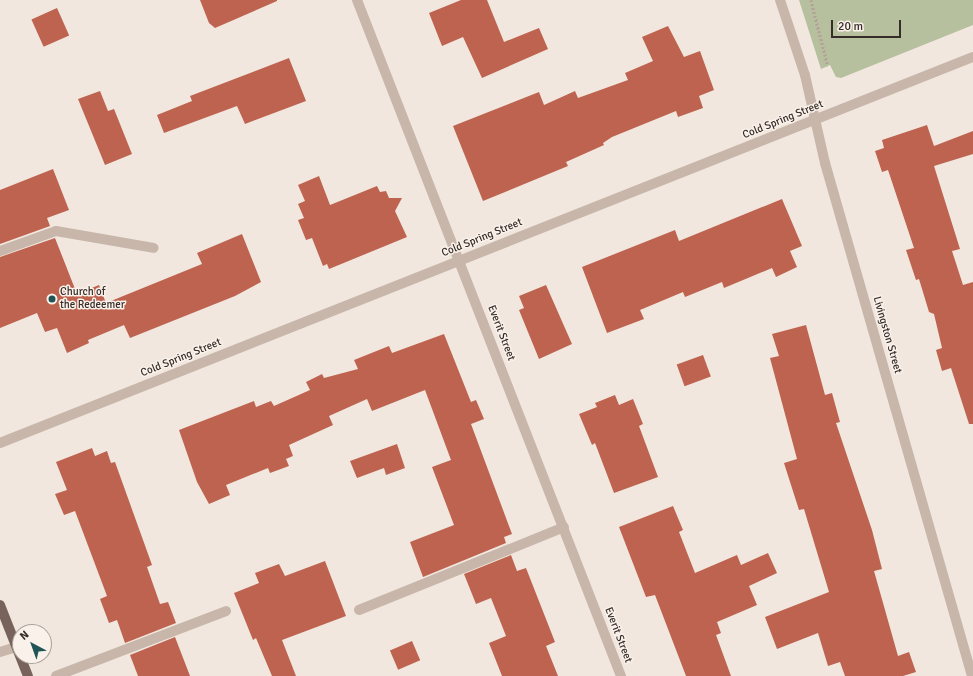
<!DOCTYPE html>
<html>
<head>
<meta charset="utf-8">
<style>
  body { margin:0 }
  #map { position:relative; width:973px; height:676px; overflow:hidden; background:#f1e7de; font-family:Signika,sans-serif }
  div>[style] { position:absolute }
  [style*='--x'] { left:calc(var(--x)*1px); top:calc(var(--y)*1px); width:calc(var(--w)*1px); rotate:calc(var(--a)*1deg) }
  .green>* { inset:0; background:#b6bf9e }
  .building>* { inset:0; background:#be634f; transform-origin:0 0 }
  .path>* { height:2.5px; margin-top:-1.25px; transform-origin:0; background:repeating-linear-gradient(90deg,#b4a094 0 2px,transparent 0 4px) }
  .minor>* { height:10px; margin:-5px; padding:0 5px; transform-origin:5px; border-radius:5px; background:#c8b6aa }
  .major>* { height:10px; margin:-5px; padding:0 5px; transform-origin:5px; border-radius:5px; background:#77635b }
  .dots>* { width:11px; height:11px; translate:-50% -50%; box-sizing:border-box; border:2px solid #f9f1ea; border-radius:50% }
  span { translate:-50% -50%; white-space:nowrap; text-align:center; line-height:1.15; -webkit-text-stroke:3px #f9f1ea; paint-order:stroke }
  .street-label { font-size:11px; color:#362d29 }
  .poi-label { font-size:11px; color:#362d29 }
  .left { translate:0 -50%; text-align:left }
  .north { position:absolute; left:12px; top:624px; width:40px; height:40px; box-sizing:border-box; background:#f9f1ea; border:1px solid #aba39d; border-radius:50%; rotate:319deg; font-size:11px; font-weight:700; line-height:16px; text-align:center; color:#362d29 }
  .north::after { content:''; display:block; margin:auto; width:14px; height:18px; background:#215455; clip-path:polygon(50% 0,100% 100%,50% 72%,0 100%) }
  .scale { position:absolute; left:831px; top:20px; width:70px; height:18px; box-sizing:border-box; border:2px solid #362d29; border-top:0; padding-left:5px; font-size:12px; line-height:14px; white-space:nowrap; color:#362d29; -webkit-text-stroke:3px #f9f1ea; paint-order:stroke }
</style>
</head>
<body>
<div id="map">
  <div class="green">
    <div style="clip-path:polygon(799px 0,973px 0,973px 25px,841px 78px,836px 77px,830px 65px,821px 69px)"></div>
  </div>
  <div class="building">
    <div style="clip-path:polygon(200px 0,277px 0,277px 1px,215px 28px,209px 23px)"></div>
    <div style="clip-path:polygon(461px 0,487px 0,504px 42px,539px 28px,548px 49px,482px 78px,463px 37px,442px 46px,429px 13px)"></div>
    <div style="left:57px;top:8px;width:30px;height:28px;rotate:66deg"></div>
    <div style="clip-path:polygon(668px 26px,684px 57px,700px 51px,714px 90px,699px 96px,703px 108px,678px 117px,676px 111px,612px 137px,603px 143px,604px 145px,566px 162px,568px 166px,483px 201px,453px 126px,539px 92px,544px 105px,575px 91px,578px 98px,628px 80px,625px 73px,653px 61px,642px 37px)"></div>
    <div style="clip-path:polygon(289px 58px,306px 101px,245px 124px,237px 106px,164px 133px,157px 115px,192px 101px,190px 96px)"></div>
    <div style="clip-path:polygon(100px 91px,108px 111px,114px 109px,132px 154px,105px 165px,78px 99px)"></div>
    <div style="clip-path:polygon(927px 125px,934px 146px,973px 131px,973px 154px,934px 166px,960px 249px,952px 251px,963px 285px,973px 282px,973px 424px,969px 424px,951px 368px,942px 371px,936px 350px,942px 348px,934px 314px,929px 312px,919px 279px,916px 280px,906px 250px,914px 248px,888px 170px,882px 172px,875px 151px,884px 148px,882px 140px)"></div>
    <div style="clip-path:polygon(53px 169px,69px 210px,47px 218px,50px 226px,0 244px,0 190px)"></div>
    <div style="clip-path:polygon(319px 176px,330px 205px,377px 186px,380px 192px,386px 191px,389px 198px,402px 198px,395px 211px,407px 237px,329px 269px,327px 264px,323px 266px,312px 238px,306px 240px,298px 220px,304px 218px,298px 204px,305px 201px,298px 185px)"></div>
    <div style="clip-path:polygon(782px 199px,802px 246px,790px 251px,797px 267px,776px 277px,772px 268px,724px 288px,722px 282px,685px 297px,683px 292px,640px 310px,644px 319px,607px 333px,582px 267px,675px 230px,679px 241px)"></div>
    <div style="clip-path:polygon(242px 234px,261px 282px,235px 296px,130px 338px,124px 325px,88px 340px,89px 343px,67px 353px,57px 328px,45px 332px,37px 313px,0 328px,0 257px,55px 238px,77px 294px,99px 285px,106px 303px,202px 264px,197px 253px)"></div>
    <div style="clip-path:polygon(546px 285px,572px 344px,539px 359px,519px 310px,524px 308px,519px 296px)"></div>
    <div style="clip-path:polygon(806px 325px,825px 395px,832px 393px,840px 422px,836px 423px,872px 530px,882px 569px,874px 571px,898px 656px,909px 652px,916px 672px,903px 676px,845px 676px,840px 662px,828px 666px,818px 633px,777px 649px,765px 617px,829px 592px,804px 509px,799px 510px,784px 463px,797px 459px,770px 358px,779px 356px,772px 334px)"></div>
    <div style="clip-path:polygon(444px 334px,471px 402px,476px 400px,484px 419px,471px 424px,512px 534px,504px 537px,506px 543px,423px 577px,410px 542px,454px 525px,432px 467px,451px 460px,425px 390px,372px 411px,367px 399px,329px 416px,333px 425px,289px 445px,293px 456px,286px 459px,289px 466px,270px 473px,268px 468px,226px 485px,230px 495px,209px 504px,197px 482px,179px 430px,254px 401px,256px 407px,271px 401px,274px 406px,310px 390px,306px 382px,322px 374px,324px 378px,358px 369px,354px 360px,389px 346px,392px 353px)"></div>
    <div style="left:703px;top:355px;width:23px;height:28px;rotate:70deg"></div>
    <div style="clip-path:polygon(615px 395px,619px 405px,633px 399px,643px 424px,639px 426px,658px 477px,614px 493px,595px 443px,592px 445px,579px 414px,597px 407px,595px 403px)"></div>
    <div style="clip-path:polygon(397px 444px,405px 468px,386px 475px,384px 468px,357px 478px,350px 461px)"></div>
    <div style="clip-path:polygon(92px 448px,95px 456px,107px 451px,111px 463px,115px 462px,152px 565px,147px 567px,160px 604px,168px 602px,176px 623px,125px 643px,117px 620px,109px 623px,100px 599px,107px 596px,75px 511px,64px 515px,55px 494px,67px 490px,56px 462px)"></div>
    <div style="clip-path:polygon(673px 506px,683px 530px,679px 532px,695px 573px,737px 555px,741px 565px,768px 553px,777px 573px,749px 586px,757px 605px,717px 622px,721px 633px,716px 635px,731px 676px,686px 676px,655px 595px,646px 597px,619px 527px)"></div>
    <div style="clip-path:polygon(511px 555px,517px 571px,526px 568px,555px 642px,546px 646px,558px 676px,502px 676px,489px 643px,506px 636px,491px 598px,476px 604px,464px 574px)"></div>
    <div style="clip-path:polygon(325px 561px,346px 616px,282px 640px,296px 676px,272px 676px,256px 638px,253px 640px,234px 593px,259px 583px,255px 573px,279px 564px,285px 576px)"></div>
    <div style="clip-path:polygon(175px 637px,190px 676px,138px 676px,130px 655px)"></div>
    <div style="left:412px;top:641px;width:21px;height:24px;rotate:67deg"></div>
  </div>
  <div class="path">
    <div style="--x:811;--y:0;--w:68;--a:75.6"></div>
  </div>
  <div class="minor">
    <div style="--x:357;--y:0;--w:726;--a:68.67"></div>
    <div style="--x:780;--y:0;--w:79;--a:71.6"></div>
    <div style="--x:805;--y:75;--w:90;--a:77.2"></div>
    <div style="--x:825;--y:163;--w:534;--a:74.01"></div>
    <div style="--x:0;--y:251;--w:59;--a:-19.7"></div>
    <div style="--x:56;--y:231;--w:99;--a:9.8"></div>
    <div style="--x:0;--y:443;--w:1047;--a:-21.64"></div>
    <div style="--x:359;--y:610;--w:221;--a:-22"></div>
    <div style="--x:0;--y:652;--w:17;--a:-17"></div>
    <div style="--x:56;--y:676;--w:182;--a:-20.9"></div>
  </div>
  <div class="major">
    <div style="--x:0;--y:605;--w:76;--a:68.5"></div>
  </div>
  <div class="dots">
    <div style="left:52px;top:299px;background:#215455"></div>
  </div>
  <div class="street-label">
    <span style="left:783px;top:120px;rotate:-22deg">Cold Spring Street</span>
    <span style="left:482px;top:238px;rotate:-22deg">Cold Spring Street</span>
    <span style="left:501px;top:333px;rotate:69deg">Everit Street</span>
    <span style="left:887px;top:335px;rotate:74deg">Livingston Street</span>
    <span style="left:181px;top:358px;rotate:-22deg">Cold Spring Street</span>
    <span style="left:618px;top:635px;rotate:69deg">Everit Street</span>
  </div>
  <div class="poi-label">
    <span class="left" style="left:60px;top:299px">Church of<br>the Redeemer</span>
  </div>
  <div class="north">N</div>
  <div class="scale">20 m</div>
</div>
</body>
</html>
